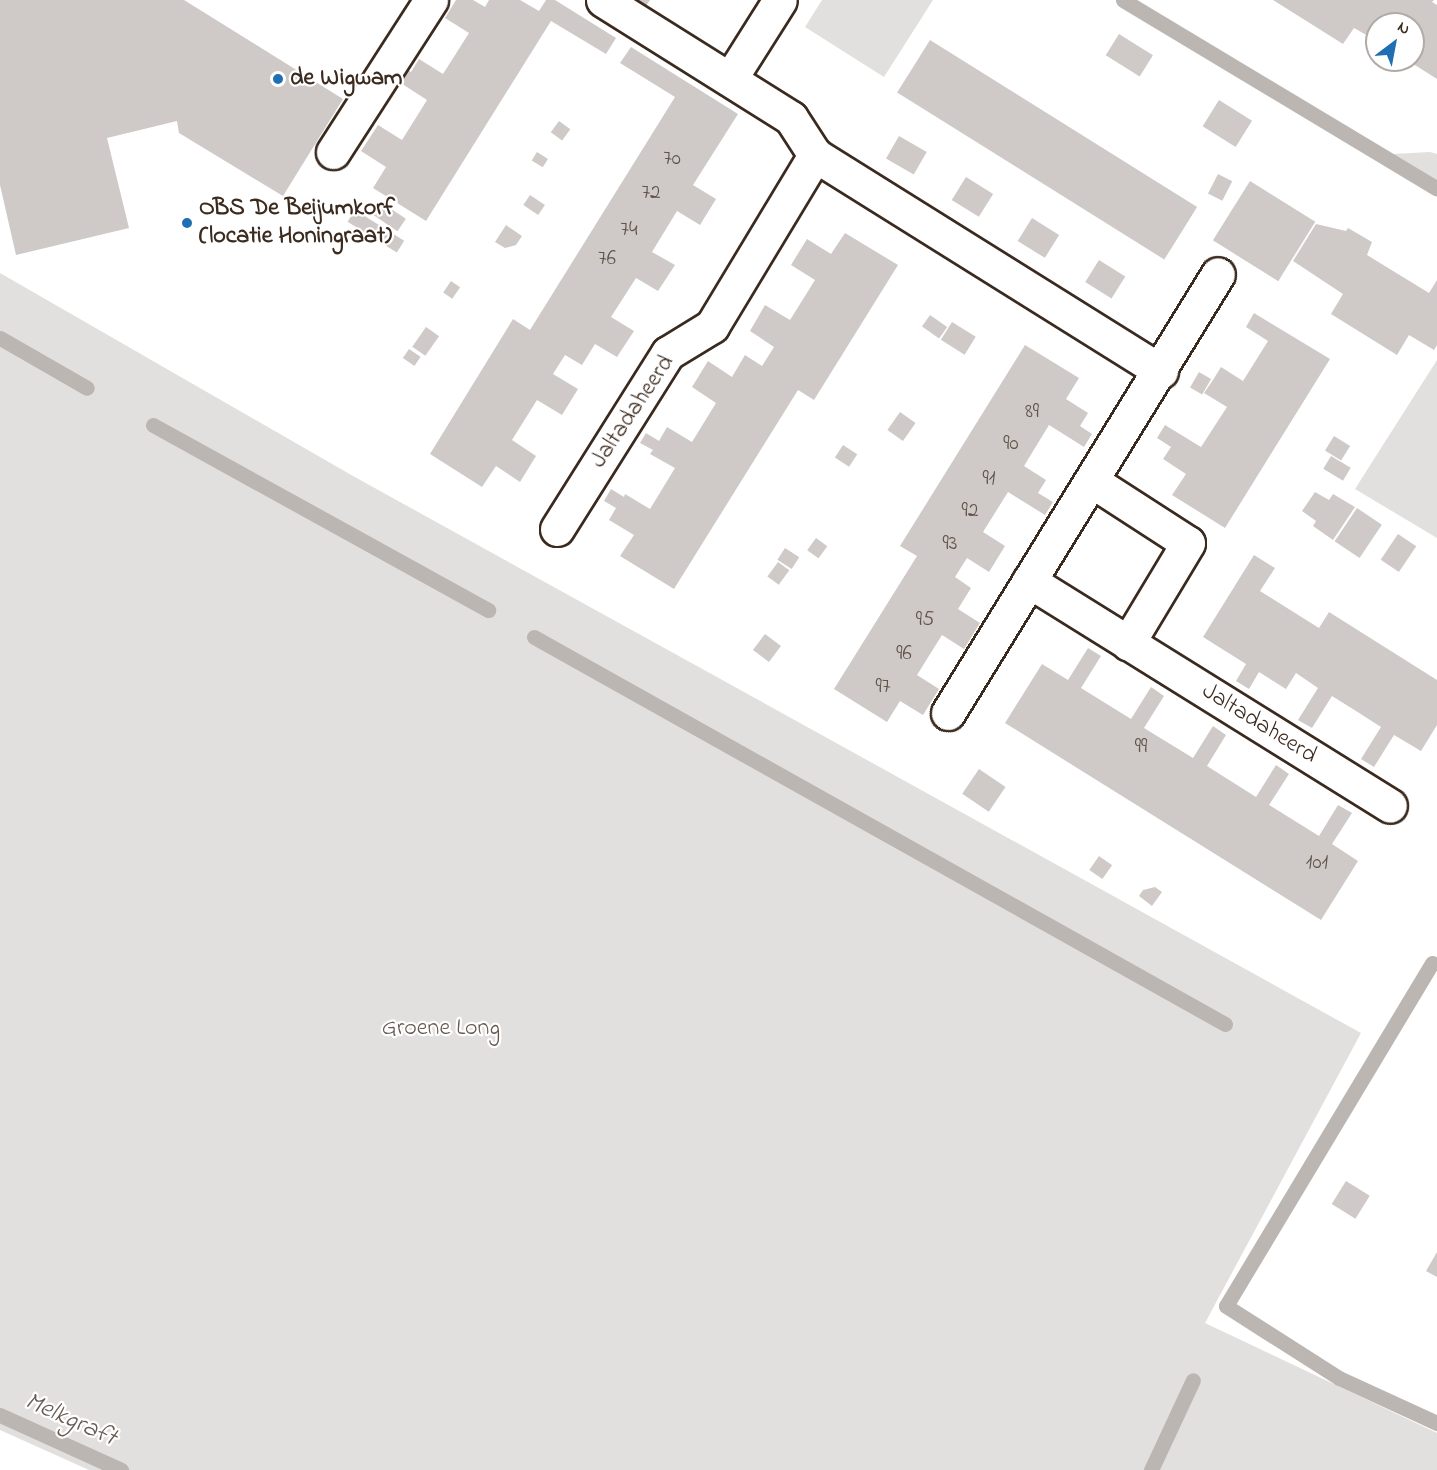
<!DOCTYPE html>
<html>
<head>
<meta charset="utf-8">
<style>
  body { margin:0 }
  #map { position:relative; width:1437px; height:1470px; overflow:hidden; background:#fff; font-family:"Indie Flower",sans-serif }
  div>[style] { position:absolute }
  [style*='--x'] { left:calc(var(--x)*1px); top:calc(var(--y)*1px); width:calc(var(--w)*1px); rotate:calc(var(--a)*1deg) }
  .green>* { inset:0; background:#e2e0de }
  .stream>* { height:15px; margin:-7.5px; padding:0 7.5px; transform-origin:7.5px; border-radius:7.5px; background:#bcb6b3 }
  .building>* { inset:0; background:#cfcac7; transform-origin:0 0 }
  .roads { filter:drop-shadow(2px 0 #3b2a1e) drop-shadow(-2px 0 #3b2a1e) drop-shadow(0 2px #3b2a1e) drop-shadow(0 -2px #3b2a1e) }
  .street>* { height:33px; margin:-16.5px; padding:0 16.5px; transform-origin:16.5px; border-radius:16.5px; background:#fff }
  .dots>* { width:16px; height:16px; translate:-50% -50%; box-sizing:border-box; border:3px solid #fff; border-radius:50% }
  span { translate:-50% -50%; white-space:nowrap; text-align:center; line-height:1.15; -webkit-text-stroke:4.5px #fff; paint-order:stroke }
  .number-label { font-size:21px; color:#605248 }
  .number-label span { -webkit-text-stroke-width:0 }
  .poi-label { font-size:24px; color:#3b2a1e; font-weight:700 }
  .left { translate:0 -50%; text-align:left }
  .street-label { font-size:24px; color:#3b2a1e }
  .park-label { font-size:24px; color:#65584e }
  .water-label { font-size:26px; color:#685b52; font-style:italic }
  .north { position:absolute; left:1365px; top:12px; width:60px; height:60px; box-sizing:border-box; background:#fff; border:2px solid #b1aaa5; border-radius:50%; rotate:32deg; font-size:16px; font-weight:700; line-height:24px; text-align:center; color:#3b2a1e }
  .north::after { content:''; display:block; margin:auto; width:21px; height:27px; background:#1f6fb2; clip-path:polygon(50% 0,100% 100%,50% 72%,0 100%) }
</style>
</head>
<body>
<div id="map">
  <div class="green">
    <div style="clip-path:polygon(822px 0,933px 0,884px 77px,805px 27px)"></div>
    <div style="clip-path:polygon(1430px 152px,1437px 154px,1437px 192px,1373px 155px)"></div>
    <div style="clip-path:polygon(0 273px,353px 476px,1361px 1033px,1205px 1323px,1437px 1433px,1437px 1470px,89px 1470px,0 1430px)"></div>
    <div style="clip-path:polygon(1437px 360px,1437px 538px,1355px 489px)"></div>
  </div>
  <div class="stream">
    <div style="--x:1123;--y:0;--w:366;--a:31"></div>
    <div style="--x:0;--y:338;--w:100;--a:29.9"></div>
    <div style="--x:153;--y:425;--w:383;--a:28.9"></div>
    <div style="--x:534;--y:637;--w:792;--a:29.25"></div>
    <div style="--x:1432;--y:963;--w:400;--a:121"></div>
    <div style="--x:1226;--y:1306;--w:134;--a:32.5"></div>
    <div style="--x:1339;--y:1378;--w:108;--a:24.7"></div>
    <div style="--x:0;--y:1415;--w:133;--a:24.4"></div>
    <div style="--x:1151;--y:1470;--w:99;--a:-65"></div>
  </div>
  <div class="building">
    <div style="clip-path:polygon(0 0,184px 0,343px 99px,283px 196px,179px 133px,177px 121px,107px 138px,129px 228px,16px 255px,0 185px)"></div>
    <div style="clip-path:polygon(456px 0,473px 0,485px 7px,489px 0,520px 0,539px 11px,546px 0,555px 0,616px 38px,606px 54px,551px 21px,426px 221px,373px 188px,386px 167px,361px 151px,378px 125px,402px 140px,427px 100px,393px 78px,401px 66px,411px 72px,419px 59px,443px 74px,469px 33px,445px 18px)"></div>
    <div style="clip-path:polygon(630px 0,650px 0,644px 9px)"></div>
    <div style="clip-path:polygon(1273px 0,1434px 0,1432px 2px,1437px 5px,1437px 79px,1407px 60px,1413px 60px,1413px 24px,1377px 24px,1377px 41px,1354px 28px,1343px 44px)"></div>
    <div style="left:1119px;top:34px;width:40px;height:25px;rotate:32deg"></div>
    <div style="left:930px;top:40px;width:315px;height:62px;rotate:32deg"></div>
    <div style="clip-path:polygon(631px 47px,738px 114px,693px 185px,716px 199px,700px 225px,677px 211px,652px 252px,675px 265px,658px 291px,636px 278px,611px 317px,634px 331px,617px 357px,595px 344px,582px 365px,565px 355px,553px 374px,578px 389px,562px 415px,537px 400px,512px 440px,536px 456px,520px 482px,496px 466px,482px 487px,430px 454px,513px 319px,530px 330px,675px 97px,620px 63px)"></div>
    <div style="left:1219px;top:100px;width:39px;height:31px;rotate:32deg"></div>
    <div style="left:559px;top:121px;width:14px;height:14px;rotate:36deg"></div>
    <div style="left:899px;top:136px;width:32px;height:26px;rotate:30deg"></div>
    <div style="left:537px;top:152px;width:13px;height:10px;rotate:32deg"></div>
    <div style="left:1218px;top:174px;width:16px;height:22px;rotate:27deg"></div>
    <div style="left:966px;top:177px;width:32px;height:27px;rotate:32deg"></div>
    <div style="left:1250px;top:181px;width:77px;height:70px;rotate:32deg"></div>
    <div style="left:530px;top:195px;width:18px;height:12px;rotate:34deg"></div>
    <div style="left:381px;top:202px;width:30px;height:15px;rotate:34deg"></div>
    <div style="left:355px;top:210px;width:58px;height:14px;rotate:32deg"></div>
    <div style="left:1032px;top:218px;width:32px;height:27px;rotate:32deg"></div>
    <div style="clip-path:polygon(1316px 224px,1346px 231px,1348px 228px,1372px 242px,1367px 255px,1429px 293px,1437px 280px,1437px 345px,1434px 350px,1409px 335px,1397px 355px,1331px 314px,1343px 294px,1293px 261px)"></div>
    <div style="clip-path:polygon(506px 225px,522px 236px,516px 245px,505px 248px,495px 242px)"></div>
    <div style="clip-path:polygon(845px 233px,898px 265px,814px 400px,798px 390px,674px 589px,620px 556px,634px 535px,609px 520px,616px 508px,604px 501px,611px 489px,624px 497px,625px 494px,650px 509px,675px 468px,650px 454px,653px 450px,640px 443px,646px 433px,659px 441px,667px 427px,692px 442px,716px 403px,692px 387px,708px 361px,732px 377px,745px 355px,762px 366px,774px 347px,750px 331px,765px 305px,790px 320px,815px 280px,791px 265px,807px 239px,831px 254px)"></div>
    <div style="left:1099px;top:260px;width:31px;height:26px;rotate:32deg"></div>
    <div style="left:451px;top:281px;width:11px;height:14px;rotate:34deg"></div>
    <div style="clip-path:polygon(1254px 313px,1330px 359px,1225px 528px,1172px 495px,1186px 474px,1163px 459px,1171px 447px,1157px 438px,1165px 425px,1201px 447px,1227px 407px,1204px 393px,1213px 380px,1221px 367px,1243px 381px,1268px 341px,1246px 327px)"></div>
    <div style="left:930px;top:315px;width:21px;height:14px;rotate:35deg"></div>
    <div style="left:952px;top:322px;width:28px;height:21px;rotate:32deg"></div>
    <div style="left:426px;top:327px;width:16px;height:24px;rotate:35deg"></div>
    <div style="clip-path:polygon(1025px 345px,1079px 378px,1066px 399px,1088px 413px,1080px 426px,1092px 434px,1084px 447px,1049px 425px,1024px 466px,1046px 480px,1038px 493px,1053px 502px,1045px 515px,1008px 492px,983px 532px,1005px 546px,989px 572px,967px 558px,955px 577px,971px 588px,958px 609px,980px 623px,964px 649px,942px 635px,917px 675px,939px 689px,923px 715px,900px 701px,887px 722px,834px 689px,917px 556px,900px 546px)"></div>
    <div style="left:409px;top:349px;width:14px;height:11px;rotate:34deg"></div>
    <div style="left:1199px;top:372px;width:14px;height:18px;rotate:30deg"></div>
    <div style="left:900px;top:412px;width:19px;height:22px;rotate:35deg"></div>
    <div style="left:1334px;top:436px;width:19px;height:17px;rotate:32deg"></div>
    <div style="left:843px;top:445px;width:17px;height:15px;rotate:33deg"></div>
    <div style="left:1331px;top:456px;width:23px;height:15px;rotate:31deg"></div>
    <div style="clip-path:polygon(1315px 492px,1329px 500px,1333px 494px,1355px 507px,1333px 540px,1313px 526px,1316px 521px,1302px 511px)"></div>
    <div style="left:1357px;top:508px;width:30px;height:40px;rotate:34deg"></div>
    <div style="left:1398px;top:534px;width:22px;height:31px;rotate:34deg"></div>
    <div style="left:816px;top:538px;width:14px;height:15px;rotate:36deg"></div>
    <div style="left:785px;top:548px;width:17px;height:14px;rotate:33deg"></div>
    <div style="clip-path:polygon(1254px 555px,1275px 568px,1260px 591px,1319px 628px,1329px 612px,1437px 680px,1437px 725px,1421px 751px,1394px 735px,1374px 767px,1361px 759px,1381px 727px,1356px 711px,1332px 696px,1312px 728px,1298px 720px,1318px 688px,1296px 673px,1286px 689px,1259px 672px,1249px 689px,1236px 681px,1246px 664px,1203px 637px)"></div>
    <div style="left:778px;top:562px;width:14px;height:18px;rotate:36deg"></div>
    <div style="left:765px;top:634px;width:20px;height:20px;rotate:37deg"></div>
    <div style="clip-path:polygon(1088px 648px,1101px 656px,1081px 688px,1131px 719px,1151px 687px,1164px 696px,1144px 728px,1193px 758px,1213px 726px,1226px 735px,1207px 766px,1256px 797px,1276px 765px,1289px 774px,1269px 805px,1319px 836px,1338px 805px,1352px 813px,1332px 844px,1358px 861px,1321px 920px,1005px 723px,1042px 664px,1068px 680px)"></div>
    <div style="left:979px;top:769px;width:32px;height:30px;rotate:34deg"></div>
    <div style="left:1099px;top:856px;width:16px;height:17px;rotate:35deg"></div>
    <div style="clip-path:polygon(1155px 887px,1162px 892px,1152px 906px,1139px 896px,1143px 890px)"></div>
    <div style="left:1346px;top:1181px;width:28px;height:27px;rotate:32deg"></div>
    <div style="clip-path:polygon(1437px 1252px,1437px 1277px,1426px 1271px)"></div>
  </div>
  <div class="roads">
    <div class="street">
      <div style="--x:603;--y:0;--w:222;--a:32.1"></div>
      <div style="--x:791;--y:118;--w:44;--a:57"></div>
      <div style="--x:815;--y:155;--w:408;--a:32"></div>
      <div style="--x:730;--y:79;--w:93;--a:-57.7"></div>
      <div style="--x:333;--y:152;--w:181;--a:-57.2"></div>
      <div style="--x:1092;--y:481;--w:114;--a:32.9"></div>
      <div style="--x:1188;--y:543;--w:117;--a:121"></div>
      <div style="--x:557;--y:529;--w:208;--a:-57.8"></div>
      <div style="--x:668;--y:353;--w:52;--a:-31.5"></div>
      <div style="--x:712;--y:326;--w:200;--a:-58.9"></div>
      <div style="--x:1029;--y:581;--w:425;--a:31.9"></div>
      <div style="--x:948;--y:713;--w:515;--a:-58.41"></div>
    </div>
  </div>
  <div class="dots">
    <div style="left:278px;top:79px;background:#1f6fb2"></div>
    <div style="left:187px;top:223px;background:#1f6fb2"></div>
  </div>
  <div class="number-label">
    <span style="left:672px;top:159px">70</span>
    <span style="left:651px;top:193px">72</span>
    <span style="left:629px;top:230px">74</span>
    <span style="left:607px;top:259px">76</span>
    <span style="left:1032px;top:412px">89</span>
    <span style="left:1011px;top:444px">90</span>
    <span style="left:989px;top:479px">91</span>
    <span style="left:970px;top:511px">92</span>
    <span style="left:950px;top:544px">93</span>
    <span style="left:925px;top:620px">95</span>
    <span style="left:904px;top:654px">96</span>
    <span style="left:883px;top:687px">97</span>
    <span style="left:1141px;top:747px">99</span>
    <span style="left:1317px;top:863px">101</span>
  </div>
  <div class="poi-label">
    <span class="left" style="left:290px;top:79px">de Wigwam</span>
    <span class="left" style="left:199px;top:223px">OBS De Beijumkorf<br>(locatie Honingraat)</span>
  </div>
  <div class="street-label">
    <span style="left:633px;top:412px;rotate:-56deg">Jaltadaheerd</span>
    <span style="left:1259px;top:724px;rotate:32deg">Jaltadaheerd</span>
  </div>
  <div class="park-label">
    <span style="left:441px;top:1029px">Groene Long</span>
  </div>
  <div class="water-label">
    <span style="left:70px;top:1421px;rotate:24deg">Melkgraft</span>
  </div>
  <div class="north">N</div>
</div>
</body>
</html>
